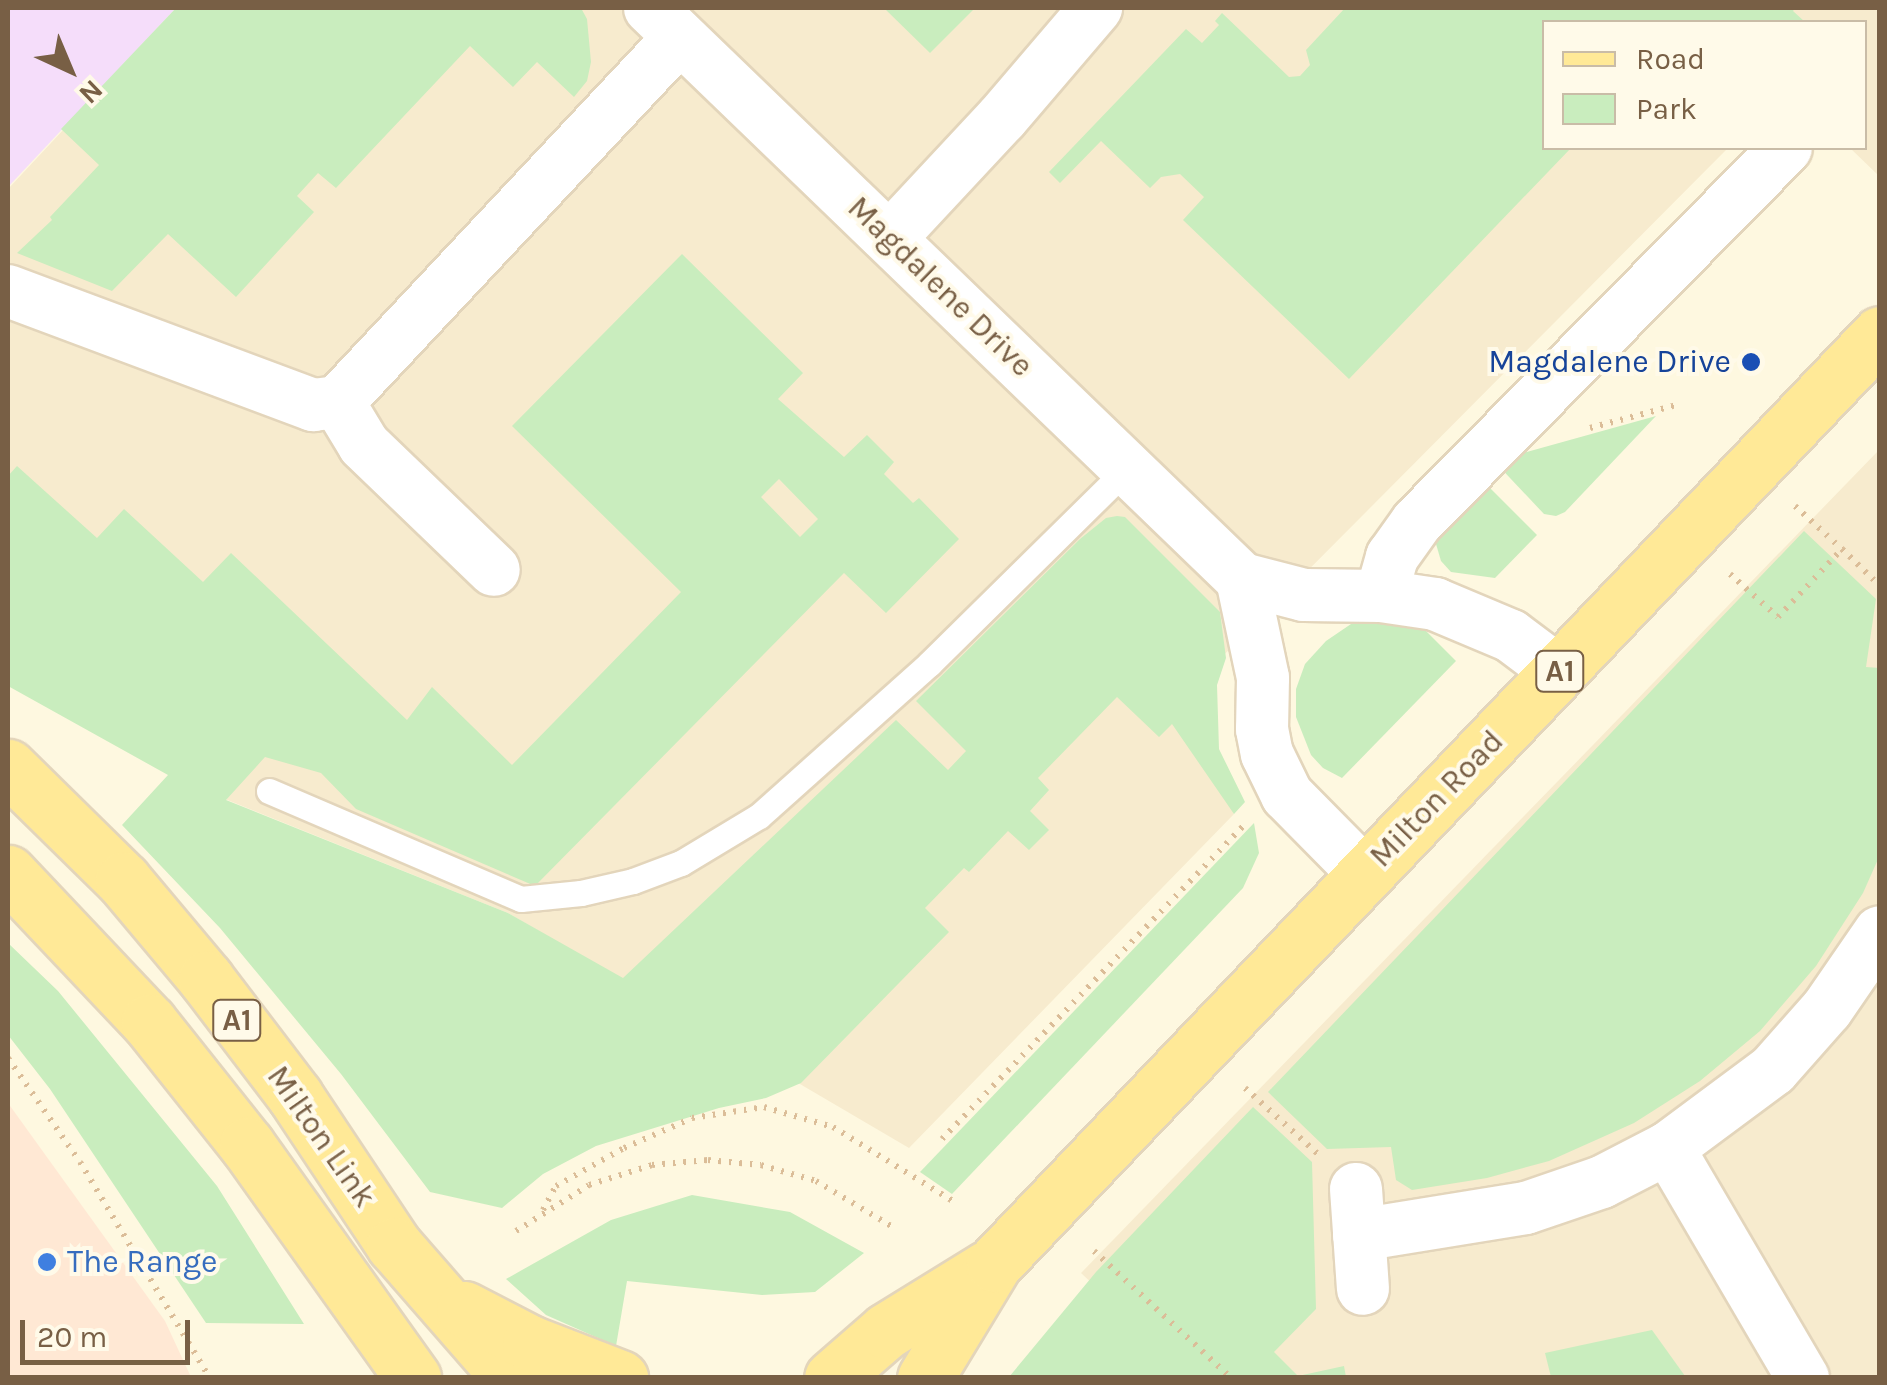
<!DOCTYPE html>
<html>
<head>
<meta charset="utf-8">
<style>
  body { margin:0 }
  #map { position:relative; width:1887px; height:1385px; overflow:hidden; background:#fef8e0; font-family:Karla,sans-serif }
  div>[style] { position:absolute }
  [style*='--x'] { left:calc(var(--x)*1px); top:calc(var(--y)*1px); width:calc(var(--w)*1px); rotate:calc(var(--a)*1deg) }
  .residential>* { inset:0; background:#f7ebce }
  .commercial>* { inset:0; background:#ffe8d4 }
  .education>* { inset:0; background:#f5ddfa }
  .green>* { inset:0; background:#c9edbe }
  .path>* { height:6px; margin-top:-3px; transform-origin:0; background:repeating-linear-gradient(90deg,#dbbd98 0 2.5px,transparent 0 10.5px) }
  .roads { filter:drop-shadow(2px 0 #e3d5bb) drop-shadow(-2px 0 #e3d5bb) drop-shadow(0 2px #e3d5bb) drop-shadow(0 -2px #e3d5bb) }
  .service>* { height:25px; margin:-12.5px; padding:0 12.5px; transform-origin:12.5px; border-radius:12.5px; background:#fff }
  .minor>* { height:52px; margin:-26px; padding:0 26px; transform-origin:26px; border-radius:26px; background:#fff }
  .primary>* { height:55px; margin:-27.5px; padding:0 27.5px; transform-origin:27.5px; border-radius:27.5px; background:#ffe997 }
  .dots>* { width:28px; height:28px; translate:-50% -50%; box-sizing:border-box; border:5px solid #fffae9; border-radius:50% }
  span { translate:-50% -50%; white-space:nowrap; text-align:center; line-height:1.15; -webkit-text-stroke:8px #fffae9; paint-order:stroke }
  .shield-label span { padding:2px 8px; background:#fffae9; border:2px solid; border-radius:8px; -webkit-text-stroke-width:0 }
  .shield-label { font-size:30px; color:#785f45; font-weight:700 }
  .street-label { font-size:32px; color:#785f45 }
  .transit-label { font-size:32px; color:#164399 }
  .right { translate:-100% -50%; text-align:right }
  .shop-label { font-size:32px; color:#366cbe }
  .left { translate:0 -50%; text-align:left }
  .frame { position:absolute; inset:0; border:10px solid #785f45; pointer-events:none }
  .legend { position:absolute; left:1542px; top:20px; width:325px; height:130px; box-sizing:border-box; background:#fffae9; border:2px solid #c9bca7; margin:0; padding:12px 18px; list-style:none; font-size:30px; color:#785f45 }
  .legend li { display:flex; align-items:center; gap:20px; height:50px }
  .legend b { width:50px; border:2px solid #c9bca7 }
  .north { position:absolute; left:20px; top:20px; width:100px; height:100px; -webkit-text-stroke:8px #fffae9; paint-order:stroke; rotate:136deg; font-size:28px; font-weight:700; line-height:40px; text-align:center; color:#785f45 }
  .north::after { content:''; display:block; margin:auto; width:35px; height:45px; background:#785f45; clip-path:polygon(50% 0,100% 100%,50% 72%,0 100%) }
  .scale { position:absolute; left:20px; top:1320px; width:170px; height:45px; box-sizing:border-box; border:5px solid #785f45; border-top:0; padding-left:12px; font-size:30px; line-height:35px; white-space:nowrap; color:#785f45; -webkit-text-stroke:8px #fffae9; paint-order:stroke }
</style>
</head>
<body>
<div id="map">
  <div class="residential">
    <div style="clip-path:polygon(177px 8px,1565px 8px,1544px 22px,1544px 148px,1728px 148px,1186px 693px,1234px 814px,909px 1148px,508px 913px,225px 799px,8px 683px,8px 189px)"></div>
    <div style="clip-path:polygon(1570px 8px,1879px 8px,1879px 176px,1850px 148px,1864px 148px,1864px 22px,1554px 22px)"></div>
    <div style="clip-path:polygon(1879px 450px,1879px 1377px,1192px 1377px,1081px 1273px)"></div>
  </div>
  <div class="commercial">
    <div style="clip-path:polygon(8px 1103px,165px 1321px,191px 1377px,8px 1377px)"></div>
  </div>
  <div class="education">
    <div style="clip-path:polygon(8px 8px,176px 8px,8px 187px)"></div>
  </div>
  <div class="green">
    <div style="clip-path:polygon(176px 8px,581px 8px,587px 19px,591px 62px,587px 81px,574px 97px,537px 62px,513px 87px,470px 46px,336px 188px,318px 173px,297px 196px,314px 212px,236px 297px,168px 234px,112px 291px,17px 253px,52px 220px,50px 217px,99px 165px,61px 129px)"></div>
    <div style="clip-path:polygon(884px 8px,975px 8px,930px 53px)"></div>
    <div style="clip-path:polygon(1345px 8px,1795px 8px,1793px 11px,1805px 22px,1544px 22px,1544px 148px,1571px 148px,1349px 379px,1183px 220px,1204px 197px,1180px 174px,1161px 177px,1150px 188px,1101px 141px,1060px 183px,1049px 172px,1186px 29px,1202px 43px,1219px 25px,1215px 21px,1222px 13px,1289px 77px,1300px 76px,1310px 65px,1306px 50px)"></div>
    <div style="clip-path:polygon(evenodd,682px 254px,803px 373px,778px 399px,844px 457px,867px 435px,894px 462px,884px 474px,913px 503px,919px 498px,959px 539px,886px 613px,844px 573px,535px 886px,356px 809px,321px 773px,265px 757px,226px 800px,508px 913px,623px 978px,896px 720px,948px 770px,966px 751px,916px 701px,1080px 539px,1106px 518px,1117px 516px,1125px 517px,1220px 612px,1226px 658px,1217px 685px,1219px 749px,1245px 802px,1234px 814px,1172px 724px,1159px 737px,1117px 697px,1038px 778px,1049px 790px,1030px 811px,1049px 830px,1029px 850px,1008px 831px,969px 872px,964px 868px,925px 908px,949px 932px,801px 1083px,766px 1098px,719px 1108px,596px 1146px,543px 1174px,502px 1208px,430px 1192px,341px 1074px,220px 928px,122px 825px,168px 775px,8px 686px,8px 476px,17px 466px,97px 538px,124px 509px,203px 582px,231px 553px,407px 720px,432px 687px,512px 765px,681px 592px,512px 426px,682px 254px,779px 479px,818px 519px,800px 537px,761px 497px,779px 479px)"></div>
    <div style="clip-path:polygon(1656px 416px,1565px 512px,1556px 516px,1544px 514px,1494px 461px)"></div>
    <div style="clip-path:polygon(1479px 477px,1537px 535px,1495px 578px,1451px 572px,1441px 561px,1436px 544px,1436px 520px)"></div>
    <div style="clip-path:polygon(1804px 531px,1876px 599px,1866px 667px,1880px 668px,1879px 857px,1863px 893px,1816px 966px,1760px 1031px,1700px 1081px,1634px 1123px,1549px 1161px,1487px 1178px,1412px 1190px,1396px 1180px,1391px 1147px,1327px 1149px,1268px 1092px)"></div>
    <div style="clip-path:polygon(1377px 620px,1423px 628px,1456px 661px,1342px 778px,1323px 768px,1311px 755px,1296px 717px,1296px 689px,1305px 664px,1326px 641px,1351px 624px)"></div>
    <div style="clip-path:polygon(1254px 823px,1259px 853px,1243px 888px,952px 1194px,920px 1172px)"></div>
    <div style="clip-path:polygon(8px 943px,58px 991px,217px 1186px,304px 1324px,206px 1323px,50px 1089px,8px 1035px)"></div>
    <div style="clip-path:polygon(1253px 1107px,1312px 1162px,1316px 1309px,1274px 1352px,1298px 1376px,1344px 1366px,1346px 1377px,1009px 1377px,1096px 1272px)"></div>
    <div style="clip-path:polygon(692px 1195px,790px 1212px,864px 1253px,815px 1292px,762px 1295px,627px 1281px,616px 1346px,546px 1315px,506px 1279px,611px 1220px)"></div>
    <div style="clip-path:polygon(1652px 1330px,1685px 1376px,1551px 1377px,1545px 1353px)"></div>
  </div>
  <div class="path">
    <div style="--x:1590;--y:428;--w:93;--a:-14.9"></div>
    <div style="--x:1795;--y:506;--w:64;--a:42.5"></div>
    <div style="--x:1730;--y:574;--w:64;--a:41.9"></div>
    <div style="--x:1778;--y:617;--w:93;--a:-46.7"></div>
    <div style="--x:1842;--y:549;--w:53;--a:44.2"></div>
    <div style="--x:8;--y:1058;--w:126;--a:55.3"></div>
    <div style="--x:80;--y:1162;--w:252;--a:59"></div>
    <div style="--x:1245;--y:1088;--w:98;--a:42.1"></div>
    <div style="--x:942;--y:1139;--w:434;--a:-46.1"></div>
    <div style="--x:543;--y:1210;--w:27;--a:-62"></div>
    <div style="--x:556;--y:1186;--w:78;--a:-29.2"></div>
    <div style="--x:624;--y:1148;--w:74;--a:-23.8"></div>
    <div style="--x:692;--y:1118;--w:73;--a:-8.7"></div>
    <div style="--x:764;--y:1107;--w:72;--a:16.2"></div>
    <div style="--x:833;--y:1127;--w:141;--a:31.7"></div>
    <div style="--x:516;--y:1231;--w:86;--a:-32.2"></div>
    <div style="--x:589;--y:1185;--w:66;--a:-17.6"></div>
    <div style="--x:652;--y:1165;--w:56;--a:-5.1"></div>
    <div style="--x:708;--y:1160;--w:53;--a:5.4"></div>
    <div style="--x:761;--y:1165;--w:57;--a:16.2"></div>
    <div style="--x:816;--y:1181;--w:90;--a:30.9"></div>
    <div style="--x:1094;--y:1251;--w:187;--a:42.8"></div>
  </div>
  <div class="roads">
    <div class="service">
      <div style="--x:269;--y:791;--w:274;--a:23.2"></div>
      <div style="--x:521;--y:899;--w:60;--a:-5.7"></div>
      <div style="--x:581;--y:893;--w:53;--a:-13"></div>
      <div style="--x:633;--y:881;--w:51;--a:-20.6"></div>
      <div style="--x:681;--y:863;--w:91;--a:-31.1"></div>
      <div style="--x:759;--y:816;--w:228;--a:-41.8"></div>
      <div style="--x:929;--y:664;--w:279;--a:-44.6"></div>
    </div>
    <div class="minor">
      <div style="--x:650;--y:8;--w:822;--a:43.97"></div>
      <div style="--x:1242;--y:579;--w:64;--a:14.5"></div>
      <div style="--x:1304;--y:595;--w:77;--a:0.7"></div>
      <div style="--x:1381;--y:596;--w:55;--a:8.4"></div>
      <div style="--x:1435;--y:604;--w:82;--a:22.8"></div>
      <div style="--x:1511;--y:636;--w:60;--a:36.9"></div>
      <div style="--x:890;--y:238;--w:164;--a:-47"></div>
      <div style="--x:1002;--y:118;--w:145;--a:-49.5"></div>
      <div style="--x:8;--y:291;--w:326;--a:20.5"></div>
      <div style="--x:313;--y:405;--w:25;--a:-7"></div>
      <div style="--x:338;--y:402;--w:50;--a:58.8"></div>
      <div style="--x:364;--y:445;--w:180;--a:43.9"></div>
      <div style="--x:338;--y:402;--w:500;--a:-46.86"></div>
      <div style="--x:1242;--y:579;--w:101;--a:78"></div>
      <div style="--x:1263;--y:678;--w:51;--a:91.1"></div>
      <div style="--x:1262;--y:729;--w:25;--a:79"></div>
      <div style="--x:1267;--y:754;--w:46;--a:64"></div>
      <div style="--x:1287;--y:795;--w:111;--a:45.4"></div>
      <div style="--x:1381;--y:596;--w:41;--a:-74.2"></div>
      <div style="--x:1392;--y:557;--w:43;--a:-54.5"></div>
      <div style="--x:1417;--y:522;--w:525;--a:-45.39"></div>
      <div style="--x:1668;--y:1148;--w:267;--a:59.6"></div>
      <div style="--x:1356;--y:1189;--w:100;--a:86"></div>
      <div style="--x:1359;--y:1235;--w:169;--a:-9.2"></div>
      <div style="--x:1526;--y:1208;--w:80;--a:-18.9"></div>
      <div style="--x:1602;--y:1182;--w:74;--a:-27.3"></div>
      <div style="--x:1668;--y:1148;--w:131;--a:-36.6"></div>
      <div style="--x:1773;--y:1070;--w:81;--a:-48.5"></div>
      <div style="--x:1827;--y:1009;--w:93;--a:-55.5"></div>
    </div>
    <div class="primary">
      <div style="--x:8;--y:767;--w:161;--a:44.5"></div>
      <div style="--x:123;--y:880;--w:129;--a:50"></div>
      <div style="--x:206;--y:979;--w:147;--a:52.7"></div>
      <div style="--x:295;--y:1096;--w:179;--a:56.4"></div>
      <div style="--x:394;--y:1245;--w:176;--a:48.9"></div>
      <div style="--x:8;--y:873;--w:205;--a:46.6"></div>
      <div style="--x:149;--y:1022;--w:157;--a:51.5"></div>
      <div style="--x:247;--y:1145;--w:286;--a:54.5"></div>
      <div style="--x:464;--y:1309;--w:74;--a:27.3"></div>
      <div style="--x:530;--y:1343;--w:97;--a:21.3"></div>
      <div style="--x:832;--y:1378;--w:72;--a:-41"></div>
      <div style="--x:886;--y:1331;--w:120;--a:-31.7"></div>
      <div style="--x:925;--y:1378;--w:133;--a:-58.8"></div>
      <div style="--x:994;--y:1264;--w:1284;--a:-46.39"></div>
    </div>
  </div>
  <div class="dots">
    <div style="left:1751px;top:362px;background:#1a4fb4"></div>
    <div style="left:47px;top:1262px;background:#3f7fe0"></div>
  </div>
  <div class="shield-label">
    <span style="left:1560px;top:671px">A1</span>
    <span style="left:237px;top:1020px">A1</span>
  </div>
  <div class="street-label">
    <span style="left:940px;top:287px;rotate:44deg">Magdalene Drive</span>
    <span style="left:1437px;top:799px;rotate:-46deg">Milton Road</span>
    <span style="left:321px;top:1137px;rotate:55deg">Milton Link</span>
  </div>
  <div class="transit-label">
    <span class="right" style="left:1731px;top:362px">Magdalene Drive</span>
  </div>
  <div class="shop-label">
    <span class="left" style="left:67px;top:1262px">The Range</span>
  </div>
  <div class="frame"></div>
  <ul class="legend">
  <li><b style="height:12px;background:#ffe997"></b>Road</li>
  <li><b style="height:28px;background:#c9edbe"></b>Park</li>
  </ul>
  <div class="north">N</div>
  <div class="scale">20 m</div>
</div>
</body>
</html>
